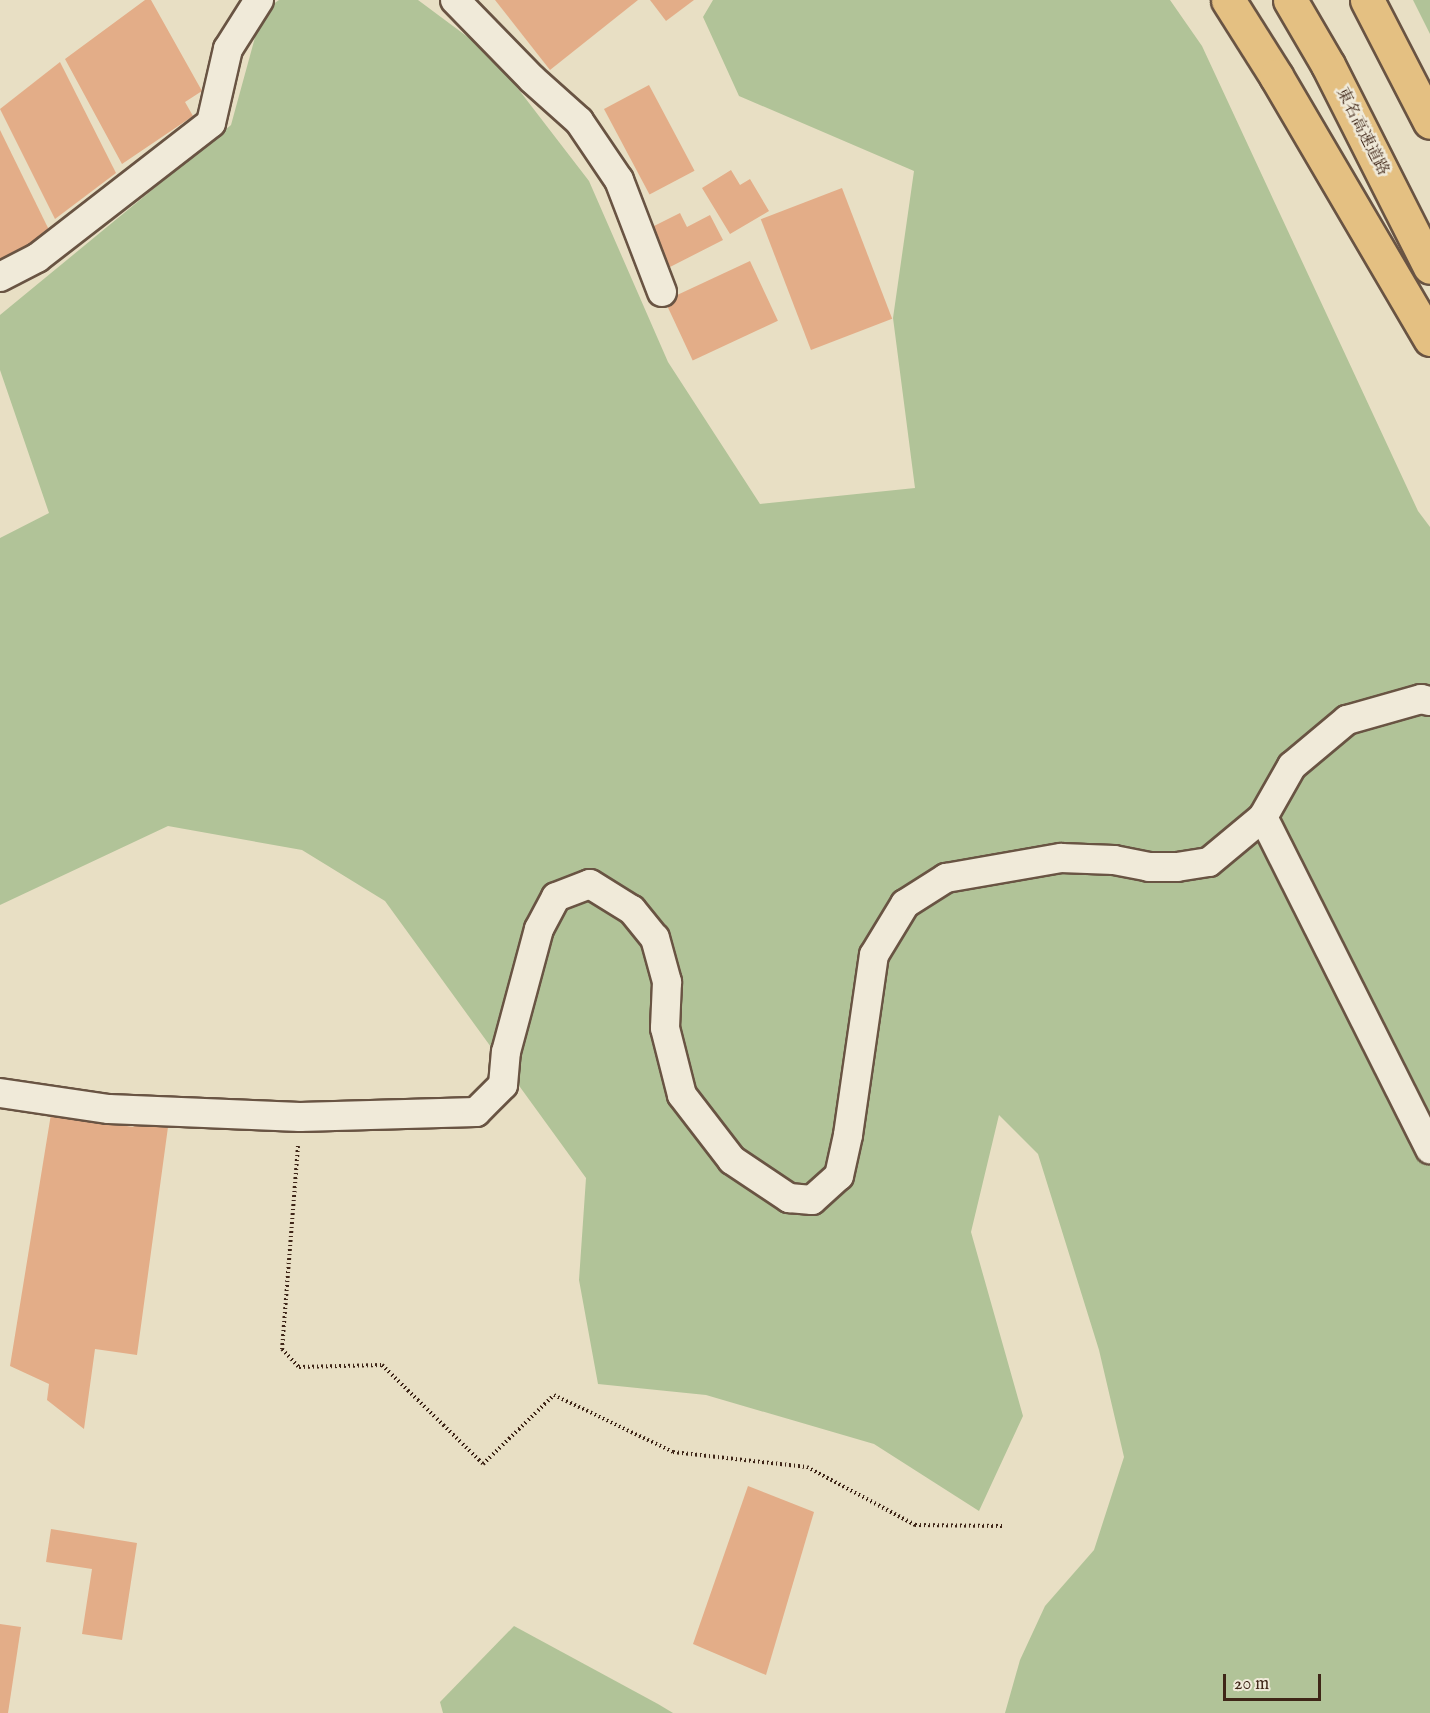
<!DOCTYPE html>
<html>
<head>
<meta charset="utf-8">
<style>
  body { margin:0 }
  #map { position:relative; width:1430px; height:1713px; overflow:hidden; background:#e8dfc4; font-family:"IM FELL English","Noto Serif JP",serif }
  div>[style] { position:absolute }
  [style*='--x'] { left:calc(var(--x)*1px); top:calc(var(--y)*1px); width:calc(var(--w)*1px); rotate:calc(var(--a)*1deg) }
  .green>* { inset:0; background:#b1c398 }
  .building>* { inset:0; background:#e3ad88; transform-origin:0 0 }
  .path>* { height:4px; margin-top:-2px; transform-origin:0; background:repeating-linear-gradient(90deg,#3f2618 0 1.5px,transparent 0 4.5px) }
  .roads { filter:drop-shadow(2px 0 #695443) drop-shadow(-2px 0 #695443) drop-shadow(0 2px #695443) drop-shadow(0 -2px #695443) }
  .minor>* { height:28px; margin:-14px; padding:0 14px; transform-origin:14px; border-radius:14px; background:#f0ead9 }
  .motorway>* { height:33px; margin:-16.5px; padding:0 16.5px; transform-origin:16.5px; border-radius:16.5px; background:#e4c082 }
  span { translate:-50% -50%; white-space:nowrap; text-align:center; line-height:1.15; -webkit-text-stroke:5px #f0ead9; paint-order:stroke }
  .street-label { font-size:16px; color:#3f2618 }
  .scale { position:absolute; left:1223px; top:1674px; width:98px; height:27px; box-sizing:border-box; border:3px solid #3f2618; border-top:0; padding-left:8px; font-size:18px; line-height:21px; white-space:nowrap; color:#3f2618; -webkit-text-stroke:4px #f0ead9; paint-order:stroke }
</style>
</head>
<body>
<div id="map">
  <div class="green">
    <div style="clip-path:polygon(279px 0,418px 0,492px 55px,589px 181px,668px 362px,760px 504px,915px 488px,893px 318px,914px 171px,739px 96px,703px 17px,713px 0,1170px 0,1202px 46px,1418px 511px,1430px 527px,1430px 1713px,1005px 1713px,1020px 1660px,1045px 1606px,1094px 1550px,1124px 1457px,1099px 1350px,1038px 1154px,999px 1115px,971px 1232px,1023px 1416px,979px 1511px,874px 1444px,706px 1395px,598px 1384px,579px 1280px,586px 1178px,385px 901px,302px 850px,168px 826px,0 905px,0 538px,49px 513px,0 370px,0 315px,231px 125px,262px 12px)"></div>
    <div style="clip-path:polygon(1413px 0,1430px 0,1430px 34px)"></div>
    <div style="clip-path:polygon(514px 1626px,658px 1704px,673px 1713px,443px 1713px,440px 1702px)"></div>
  </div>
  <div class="building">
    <div style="clip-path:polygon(145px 0,151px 0,202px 91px,185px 102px,193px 116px,122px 164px,65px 59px)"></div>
    <div style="clip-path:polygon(495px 0,638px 0,550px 70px)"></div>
    <div style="clip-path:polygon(650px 0,694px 0,666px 21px)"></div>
    <div style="clip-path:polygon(60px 62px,116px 173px,55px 219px,0 109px)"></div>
    <div style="left:649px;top:85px;width:97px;height:51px;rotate:62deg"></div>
    <div style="clip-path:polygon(0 130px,50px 232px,17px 255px,0 262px)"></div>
    <div style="clip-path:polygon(731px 170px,740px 185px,750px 179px,769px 211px,730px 234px,702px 188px)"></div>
    <div style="left:842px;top:188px;width:140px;height:87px;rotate:69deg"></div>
    <div style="clip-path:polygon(680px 213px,687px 227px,710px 215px,723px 240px,670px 267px,650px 228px)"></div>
    <div style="left:750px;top:261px;width:66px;height:94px;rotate:65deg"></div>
    <div style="clip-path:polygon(51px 1114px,133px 1127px,139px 1123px,168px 1127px,137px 1355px,95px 1349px,84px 1429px,47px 1400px,49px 1384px,10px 1366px)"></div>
    <div style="clip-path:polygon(748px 1486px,814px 1512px,766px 1675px,693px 1644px)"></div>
    <div style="clip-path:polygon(51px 1529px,137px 1543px,122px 1640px,82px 1634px,92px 1569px,46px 1562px)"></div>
    <div style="clip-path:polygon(0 1624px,21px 1627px,8px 1713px,0 1713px)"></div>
  </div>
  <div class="path">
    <div style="--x:298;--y:1146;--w:204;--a:94.5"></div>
    <div style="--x:282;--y:1349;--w:25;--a:47"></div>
    <div style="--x:299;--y:1367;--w:83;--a:-1.4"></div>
    <div style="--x:382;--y:1365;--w:141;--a:44.4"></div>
    <div style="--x:483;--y:1464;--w:99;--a:-44.2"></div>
    <div style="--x:554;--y:1395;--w:132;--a:25.6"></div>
    <div style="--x:673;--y:1452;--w:135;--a:6.4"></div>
    <div style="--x:807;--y:1467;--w:123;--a:28.2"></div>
    <div style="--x:915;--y:1525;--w:87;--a:0.7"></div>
  </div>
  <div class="roads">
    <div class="minor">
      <div style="--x:455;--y:0;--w:110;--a:45.7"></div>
      <div style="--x:532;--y:79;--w:63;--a:41.8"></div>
      <div style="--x:579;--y:121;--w:71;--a:55.9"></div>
      <div style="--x:619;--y:180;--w:120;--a:69"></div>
      <div style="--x:0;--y:277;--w:42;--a:-27.2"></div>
      <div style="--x:37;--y:258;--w:220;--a:-37.8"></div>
      <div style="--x:211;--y:123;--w:76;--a:-77.1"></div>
      <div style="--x:228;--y:49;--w:58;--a:-57.7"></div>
      <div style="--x:1263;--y:817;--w:372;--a:63.3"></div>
      <div style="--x:0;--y:1093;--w:110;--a:8.4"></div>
      <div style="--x:109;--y:1109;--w:191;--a:2.4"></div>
      <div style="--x:300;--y:1117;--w:176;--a:-1.6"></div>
      <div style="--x:476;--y:1112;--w:38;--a:-45"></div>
      <div style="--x:503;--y:1085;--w:33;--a:-85"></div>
      <div style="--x:506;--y:1052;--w:127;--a:-75"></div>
      <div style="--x:539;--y:929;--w:36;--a:-62"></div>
      <div style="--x:556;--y:897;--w:36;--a:-21"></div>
      <div style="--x:590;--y:884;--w:49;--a:31.8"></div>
      <div style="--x:632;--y:910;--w:36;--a:51"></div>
      <div style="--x:655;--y:938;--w:46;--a:74.7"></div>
      <div style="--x:667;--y:982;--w:46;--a:92.5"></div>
      <div style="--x:665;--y:1028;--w:69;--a:75.8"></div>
      <div style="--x:682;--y:1095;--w:82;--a:52.4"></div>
      <div style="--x:732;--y:1160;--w:69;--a:33.7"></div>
      <div style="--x:789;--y:1198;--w:23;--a:5"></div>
      <div style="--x:812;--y:1200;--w:36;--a:-42"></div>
      <div style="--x:839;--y:1176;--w:42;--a:-77.6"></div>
      <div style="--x:848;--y:1135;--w:182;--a:-81.8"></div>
      <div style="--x:874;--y:955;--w:60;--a:-58.7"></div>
      <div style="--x:905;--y:904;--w:49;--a:-32.4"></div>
      <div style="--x:946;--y:878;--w:117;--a:-9.9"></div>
      <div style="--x:1061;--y:858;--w:53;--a:2.2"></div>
      <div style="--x:1114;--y:860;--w:36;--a:11"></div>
      <div style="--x:1149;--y:867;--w:28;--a:0"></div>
      <div style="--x:1177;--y:867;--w:32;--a:-9"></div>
      <div style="--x:1209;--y:862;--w:70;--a:-39.8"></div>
      <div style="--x:1263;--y:817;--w:59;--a:-60.4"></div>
      <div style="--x:1292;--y:766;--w:72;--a:-39.9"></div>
      <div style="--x:1347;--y:720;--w:77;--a:-15.8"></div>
      <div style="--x:1421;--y:699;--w:9;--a:13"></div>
    </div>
    <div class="motorway">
      <div style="--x:1228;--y:0;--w:90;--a:57.7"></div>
      <div style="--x:1276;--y:76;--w:305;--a:59.6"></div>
      <div style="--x:1290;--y:0;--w:75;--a:59.7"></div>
      <div style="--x:1328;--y:65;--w:226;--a:63.2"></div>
      <div style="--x:1367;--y:0;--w:137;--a:62.7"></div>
    </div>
  </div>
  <div class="street-label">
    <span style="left:1362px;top:132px;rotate:63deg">東名高速道路</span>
  </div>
  <div class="scale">20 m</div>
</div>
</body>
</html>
